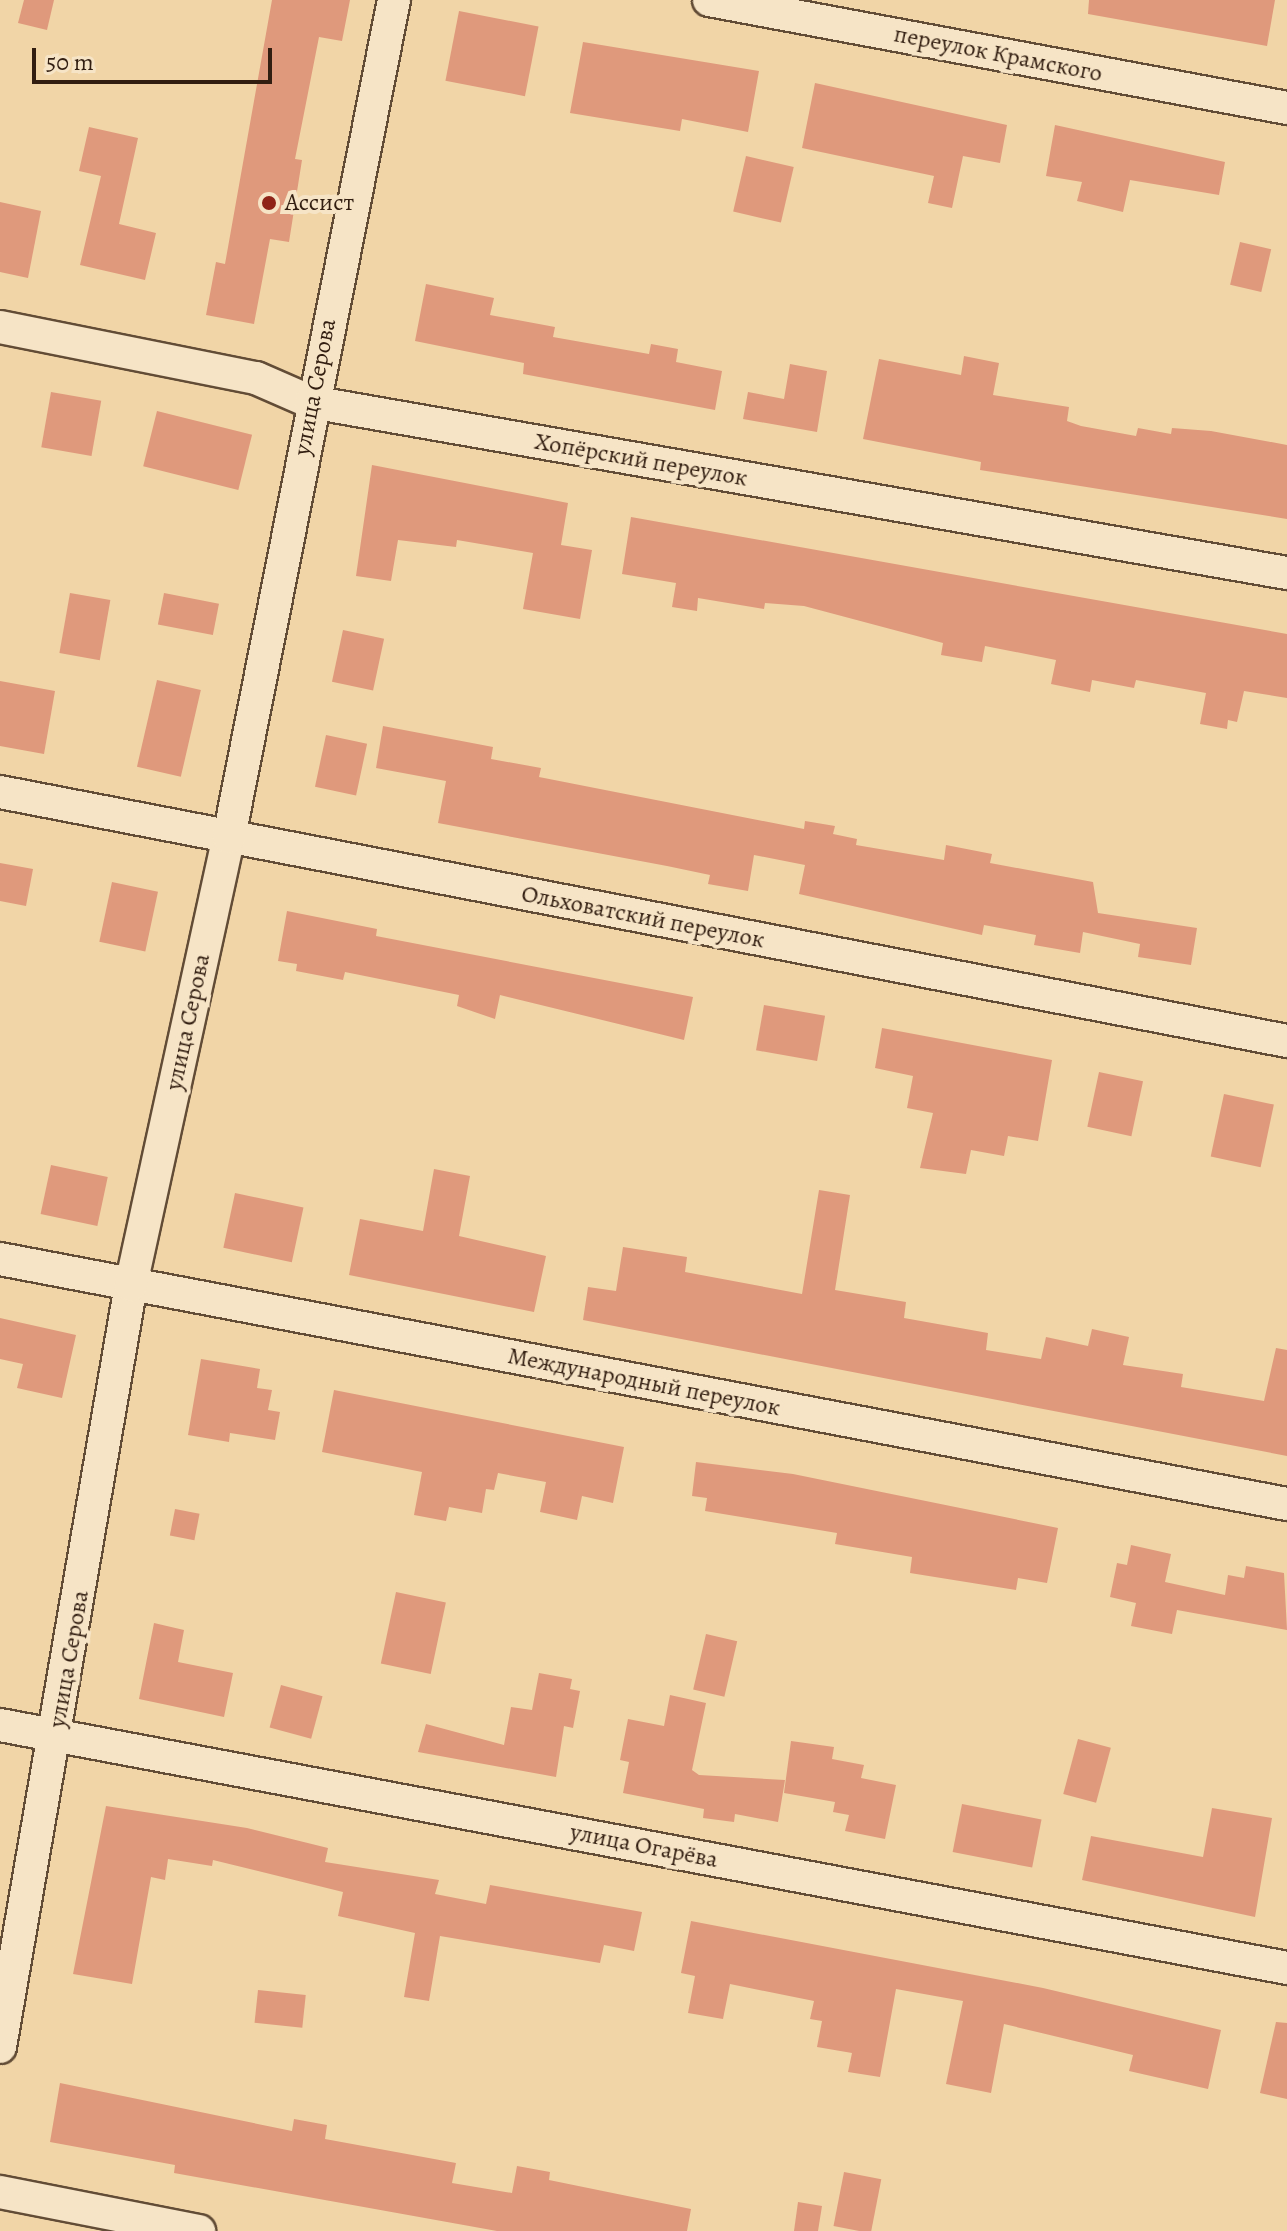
<!DOCTYPE html>
<html>
<head>
<meta charset="utf-8">
<style>
  body { margin:0 }
  #map { position:relative; width:1287px; height:2231px; overflow:hidden; background:#f1d5a7; font-family:Alegreya,serif }
  div>[style] { position:absolute }
  [style*='--x'] { left:calc(var(--x)*1px); top:calc(var(--y)*1px); width:calc(var(--w)*1px); rotate:calc(var(--a)*1deg) }
  .building>* { inset:0; background:#df997c; transform-origin:0 0 }
  .roads { filter:drop-shadow(2px 0 #624c36) drop-shadow(-2px 0 #624c36) drop-shadow(0 2px #624c36) drop-shadow(0 -2px #624c36) }
  .minor>* { height:32px; margin:-16px; padding:0 16px; transform-origin:16px; border-radius:16px; background:#f6e4c6 }
  .dots>* { width:22px; height:22px; translate:-50% -50%; box-sizing:border-box; border:4px solid #f6e4c6; border-radius:50% }
  span { translate:-50% -50%; white-space:nowrap; text-align:center; line-height:1.15; -webkit-text-stroke:8px #f6e4c6; paint-order:stroke }
  .street-label { font-size:24px; color:#321e11 }
  .poi-label { font-size:24px; color:#321e11 }
  .left { translate:0 -50%; text-align:left }
  .scale { position:absolute; left:32px; top:48px; width:240px; height:36px; box-sizing:border-box; border:4px solid #321e11; border-top:0; padding-left:10px; font-size:24px; line-height:28px; white-space:nowrap; color:#321e11; -webkit-text-stroke:6px #f6e4c6; paint-order:stroke }
</style>
</head>
<body>
<div id="map">
  <div class="building">
    <div style="clip-path:polygon(24px 0,54px 0,47px 30px,18px 23px)"></div>
    <div style="clip-path:polygon(272px 0,350px 0,342px 41px,319px 37px,295px 159px,302px 160px,289px 242px,270px 239px,254px 324px,206px 315px,216px 262px,225px 264px)"></div>
    <div style="clip-path:polygon(1089px 0,1275px 0,1267px 46px,1088px 14px)"></div>
    <div style="left:459px;top:11px;width:81px;height:71px;rotate:11deg"></div>
    <div style="clip-path:polygon(583px 42px,759px 71px,748px 132px,682px 119px,680px 131px,570px 113px)"></div>
    <div style="clip-path:polygon(815px 83px,1007px 125px,1000px 163px,963px 156px,952px 208px,928px 203px,934px 176px,802px 148px)"></div>
    <div style="clip-path:polygon(1055px 125px,1225px 162px,1219px 195px,1130px 180px,1123px 212px,1077px 201px,1082px 182px,1046px 176px)"></div>
    <div style="clip-path:polygon(89px 127px,138px 138px,119px 224px,156px 233px,145px 280px,80px 265px,101px 176px,79px 171px)"></div>
    <div style="left:746px;top:156px;width:49px;height:57px;rotate:13deg"></div>
    <div style="clip-path:polygon(0 202px,41px 211px,28px 278px,0 272px)"></div>
    <div style="left:1240px;top:242px;width:32px;height:44px;rotate:13deg"></div>
    <div style="clip-path:polygon(426px 284px,494px 298px,490px 315px,555px 327px,553px 337px,649px 354px,651px 344px,678px 349px,676px 362px,722px 371px,715px 410px,523px 374px,524px 363px,415px 341px)"></div>
    <div style="clip-path:polygon(964px 356px,999px 363px,993px 395px,1069px 407px,1067px 421px,1081px 426px,1136px 436px,1138px 428px,1171px 434px,1172px 428px,1211px 431px,1287px 445px,1287px 519px,980px 470px,981px 462px,863px 439px,879px 359px,961px 375px)"></div>
    <div style="clip-path:polygon(790px 364px,827px 371px,817px 432px,743px 419px,748px 392px,784px 399px)"></div>
    <div style="left:51px;top:392px;width:51px;height:56px;rotate:10deg"></div>
    <div style="left:157px;top:411px;width:98px;height:57px;rotate:14deg"></div>
    <div style="clip-path:polygon(372px 465px,568px 503px,561px 545px,592px 550px,580px 619px,523px 609px,533px 553px,457px 540px,456px 547px,398px 540px,391px 581px,356px 576px)"></div>
    <div style="clip-path:polygon(631px 517px,1287px 634px,1287px 698px,1244px 691px,1237px 722px,1228px 720px,1227px 729px,1200px 724px,1206px 693px,1136px 680px,1134px 688px,1092px 680px,1090px 692px,1051px 684px,1056px 660px,985px 646px,982px 662px,941px 655px,943px 643px,804px 606px,765px 603px,764px 609px,698px 598px,697px 611px,672px 607px,676px 583px,622px 574px)"></div>
    <div style="left:70px;top:593px;width:41px;height:61px;rotate:10deg"></div>
    <div style="left:164px;top:593px;width:56px;height:32px;rotate:11deg"></div>
    <div style="left:343px;top:630px;width:42px;height:53px;rotate:12deg"></div>
    <div style="left:157px;top:680px;width:45px;height:89px;rotate:13deg"></div>
    <div style="clip-path:polygon(0 681px,55px 691px,44px 754px,0 746px)"></div>
    <div style="clip-path:polygon(383px 726px,493px 747px,491px 759px,541px 768px,539px 777px,804px 829px,805px 821px,835px 826px,833px 834px,857px 839px,856px 845px,944px 860px,946px 845px,992px 854px,990px 863px,1093px 882px,1098px 913px,1197px 928px,1191px 965px,1138px 957px,1140px 944px,1083px 932px,1080px 953px,1034px 945px,1036px 935px,984px 925px,982px 935px,799px 894px,805px 865px,754px 855px,748px 891px,708px 884px,710px 875px,667px 866px,438px 823px,446px 781px,376px 768px)"></div>
    <div style="left:326px;top:735px;width:42px;height:53px;rotate:12deg"></div>
    <div style="clip-path:polygon(0 863px,33px 869px,26px 906px,0 901px)"></div>
    <div style="left:112px;top:882px;width:47px;height:61px;rotate:12deg"></div>
    <div style="clip-path:polygon(287px 911px,377px 929px,376px 936px,693px 997px,684px 1040px,500px 995px,495px 1019px,457px 1006px,459px 995px,345px 972px,343px 980px,296px 971px,297px 964px,278px 961px)"></div>
    <div style="left:764px;top:1005px;width:62px;height:46px;rotate:10deg"></div>
    <div style="clip-path:polygon(882px 1028px,1052px 1060px,1038px 1141px,1008px 1136px,1004px 1156px,971px 1150px,966px 1174px,920px 1168px,933px 1113px,907px 1108px,913px 1076px,875px 1068px)"></div>
    <div style="left:1099px;top:1072px;width:45px;height:56px;rotate:12deg"></div>
    <div style="left:1224px;top:1094px;width:51px;height:64px;rotate:12deg"></div>
    <div style="left:51px;top:1165px;width:58px;height:50px;rotate:12deg"></div>
    <div style="clip-path:polygon(434px 1169px,470px 1176px,459px 1236px,546px 1256px,534px 1312px,349px 1275px,360px 1219px,423px 1231px)"></div>
    <div style="clip-path:polygon(819px 1190px,850px 1195px,835px 1290px,906px 1302px,904px 1318px,988px 1333px,986px 1350px,1041px 1359px,1046px 1337px,1088px 1346px,1092px 1329px,1129px 1337px,1123px 1365px,1183px 1374px,1181px 1387px,1264px 1401px,1276px 1348px,1287px 1350px,1287px 1456px,583px 1320px,588px 1287px,616px 1291px,623px 1247px,687px 1257px,685px 1272px,802px 1294px)"></div>
    <div style="left:235px;top:1193px;width:70px;height:56px;rotate:12deg"></div>
    <div style="clip-path:polygon(0 1318px,76px 1335px,62px 1398px,17px 1388px,23px 1364px,0 1359px)"></div>
    <div style="clip-path:polygon(201px 1359px,260px 1369px,257px 1388px,272px 1390px,268px 1410px,280px 1412px,275px 1440px,230px 1433px,229px 1442px,188px 1435px)"></div>
    <div style="clip-path:polygon(334px 1390px,624px 1447px,613px 1503px,582px 1496px,577px 1520px,540px 1512px,546px 1482px,498px 1473px,494px 1490px,486px 1489px,482px 1513px,449px 1507px,446px 1521px,414px 1515px,422px 1472px,322px 1452px)"></div>
    <div style="clip-path:polygon(696px 1462px,793px 1474px,1058px 1528px,1047px 1583px,1018px 1578px,1016px 1590px,910px 1573px,912px 1557px,835px 1544px,837px 1533px,705px 1511px,707px 1498px,692px 1496px)"></div>
    <div style="left:175px;top:1509px;width:25px;height:27px;rotate:11deg"></div>
    <div style="clip-path:polygon(1131px 1545px,1171px 1554px,1165px 1582px,1225px 1595px,1228px 1575px,1244px 1578px,1246px 1566px,1284px 1573px,1287px 1630px,1177px 1610px,1172px 1634px,1131px 1626px,1136px 1603px,1110px 1597px,1117px 1563px,1127px 1565px)"></div>
    <div style="left:396px;top:1592px;width:51px;height:73px;rotate:12deg"></div>
    <div style="clip-path:polygon(154px 1623px,184px 1630px,178px 1662px,233px 1673px,224px 1717px,139px 1699px)"></div>
    <div style="left:706px;top:1634px;width:32px;height:57px;rotate:13deg"></div>
    <div style="clip-path:polygon(539px 1673px,572px 1679px,570px 1689px,580px 1691px,573px 1728px,564px 1726px,556px 1777px,418px 1752px,426px 1724px,504px 1745px,511px 1707px,532px 1710px)"></div>
    <div style="left:281px;top:1685px;width:43px;height:44px;rotate:15deg"></div>
    <div style="clip-path:polygon(670px 1695px,706px 1703px,692px 1770px,699px 1775px,785px 1780px,778px 1822px,735px 1814px,734px 1822px,703px 1818px,704px 1809px,623px 1793px,629px 1762px,620px 1760px,628px 1719px,664px 1726px)"></div>
    <div style="left:1078px;top:1739px;width:34px;height:57px;rotate:15deg"></div>
    <div style="clip-path:polygon(791px 1741px,834px 1747px,832px 1759px,864px 1765px,861px 1778px,896px 1785px,885px 1839px,845px 1831px,849px 1815px,833px 1812px,835px 1802px,784px 1793px)"></div>
    <div style="left:962px;top:1804px;width:81px;height:49px;rotate:11deg"></div>
    <div style="clip-path:polygon(106px 1806px,247px 1828px,328px 1848px,325px 1862px,439px 1880px,435px 1894px,486px 1904px,490px 1885px,642px 1912px,634px 1951px,604px 1945px,600px 1963px,440px 1936px,429px 2001px,404px 1997px,415px 1933px,338px 1916px,343px 1892px,213px 1860px,212px 1866px,168px 1859px,165px 1880px,151px 1877px,132px 1984px,73px 1974px)"></div>
    <div style="clip-path:polygon(1212px 1808px,1272px 1818px,1255px 1917px,1082px 1880px,1091px 1836px,1203px 1857px)"></div>
    <div style="clip-path:polygon(691px 1921px,1043px 1988px,1221px 2030px,1208px 2089px,1129px 2071px,1133px 2055px,1004px 2024px,991px 2093px,946px 2084px,963px 2001px,896px 1989px,880px 2077px,848px 2072px,852px 2053px,817px 2047px,822px 2021px,810px 2019px,814px 2001px,730px 1984px,723px 2019px,688px 2013px,695px 1976px,681px 1973px)"></div>
    <div style="left:258px;top:1990px;width:48px;height:33px;rotate:6deg"></div>
    <div style="clip-path:polygon(1276px 2022px,1287px 2023px,1287px 2099px,1260px 2093px)"></div>
    <div style="clip-path:polygon(60px 2083px,292px 2131px,294px 2119px,327px 2125px,325px 2139px,456px 2163px,452px 2183px,512px 2193px,517px 2166px,550px 2172px,549px 2180px,691px 2209px,687px 2231px,497px 2231px,174px 2173px,175px 2165px,50px 2142px)"></div>
    <div style="left:844px;top:2172px;width:38px;height:55px;rotate:11deg"></div>
    <div style="clip-path:polygon(798px 2202px,822px 2206px,818px 2231px,794px 2231px)"></div>
  </div>
  <div class="roads">
    <div class="minor">
      <div style="--x:709;--y:0;--w:588;--a:10.58"></div>
      <div style="--x:0;--y:327;--w:261;--a:11.3"></div>
      <div style="--x:256;--y:378;--w:60;--a:23.6"></div>
      <div style="--x:311;--y:402;--w:991;--a:9.94"></div>
      <div style="--x:0;--y:792;--w:1311;--a:10.95"></div>
      <div style="--x:0;--y:1259;--w:1310;--a:10.78"></div>
      <div style="--x:0;--y:1725;--w:1310;--a:10.69"></div>
      <div style="--x:0;--y:2047;--w:773;--a:-80.25"></div>
      <div style="--x:131;--y:1285;--w:459;--a:-77.7"></div>
      <div style="--x:229;--y:837;--w:853;--a:-78.85"></div>
      <div style="--x:0;--y:2192;--w:203;--a:11.1"></div>
    </div>
  </div>
  <div class="dots">
    <div style="left:269px;top:203px;background:#8f2418"></div>
  </div>
  <div class="street-label">
    <span style="left:998px;top:54px;rotate:11deg">переулок Крамского</span>
    <span style="left:315px;top:387px;rotate:-79deg">улица Серова</span>
    <span style="left:641px;top:460px;rotate:10deg">Хопёрский переулок</span>
    <span style="left:643px;top:917px;rotate:11deg">Ольховатский переулок</span>
    <span style="left:188px;top:1022px;rotate:-78deg">улица Серова</span>
    <span style="left:644px;top:1382px;rotate:11deg">Международный переулок</span>
    <span style="left:69px;top:1659px;rotate:-80deg">улица Серова</span>
    <span style="left:644px;top:1846px;rotate:11deg">улица Огарёва</span>
  </div>
  <div class="poi-label">
    <span class="left" style="left:285px;top:203px">Ассист</span>
  </div>
  <div class="scale">50 m</div>
</div>
</body>
</html>
